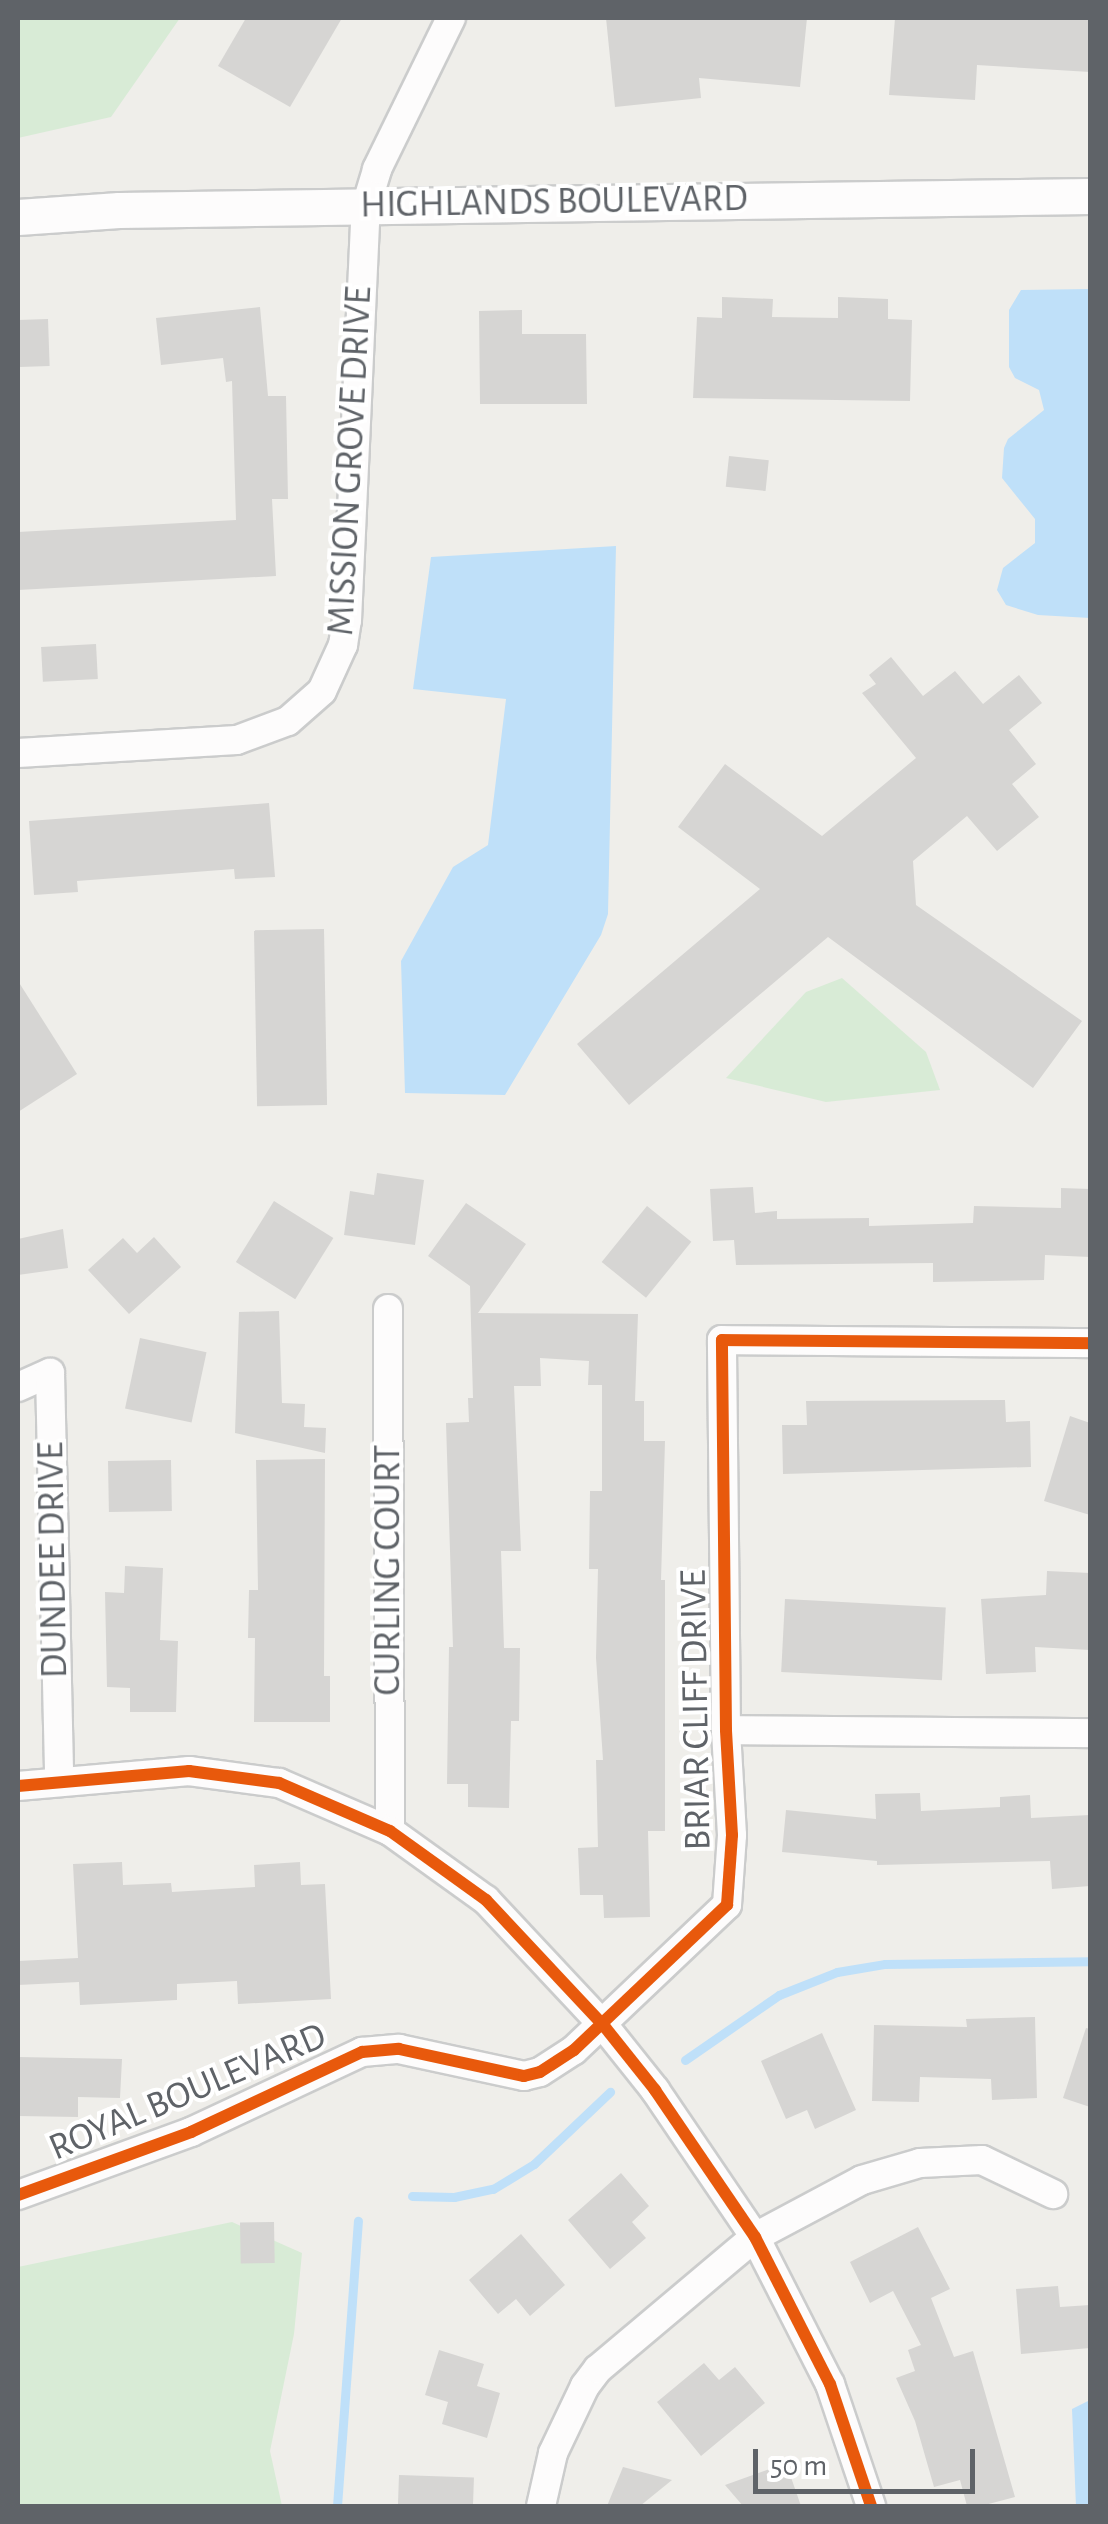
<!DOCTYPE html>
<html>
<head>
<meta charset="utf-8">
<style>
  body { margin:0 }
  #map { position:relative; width:1108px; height:2524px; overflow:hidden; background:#efeeea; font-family:"Alegreya Sans",sans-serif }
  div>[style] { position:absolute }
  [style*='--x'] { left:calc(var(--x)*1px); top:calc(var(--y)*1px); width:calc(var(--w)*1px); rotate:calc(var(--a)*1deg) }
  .green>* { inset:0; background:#d8ebd6 }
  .water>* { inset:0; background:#bfe0f9 }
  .stream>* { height:9px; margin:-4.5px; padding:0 4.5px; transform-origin:4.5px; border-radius:4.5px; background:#bfe0f9 }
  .building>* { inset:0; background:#d6d5d3; transform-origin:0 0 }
  .roads { filter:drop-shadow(2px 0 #cbcccc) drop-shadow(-2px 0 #cbcccc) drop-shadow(0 2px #cbcccc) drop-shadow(0 -2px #cbcccc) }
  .minor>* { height:28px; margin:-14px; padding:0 14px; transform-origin:14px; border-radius:14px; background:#fdfcfc }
  .tertiary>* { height:35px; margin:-17.5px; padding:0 17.5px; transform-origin:17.5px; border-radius:17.5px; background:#fdfcfc }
  .cycleway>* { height:12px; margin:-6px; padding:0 6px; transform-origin:6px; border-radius:6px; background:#e8590c }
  span { translate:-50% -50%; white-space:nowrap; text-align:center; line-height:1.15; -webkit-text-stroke:8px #fff; paint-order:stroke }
  .street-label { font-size:38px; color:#5f6368 }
  .frame { position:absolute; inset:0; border:20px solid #5f6368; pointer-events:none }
  .scale { position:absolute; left:753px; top:2449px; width:222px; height:45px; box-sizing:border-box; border:5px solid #5f6368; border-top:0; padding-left:12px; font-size:30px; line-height:35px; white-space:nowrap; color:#5f6368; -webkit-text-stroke:8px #fff; paint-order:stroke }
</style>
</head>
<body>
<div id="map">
  <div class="green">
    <div style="clip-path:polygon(18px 18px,180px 18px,111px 117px,18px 138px)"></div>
    <div style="clip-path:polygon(842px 978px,926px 1052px,940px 1090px,826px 1102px,726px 1078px,806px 992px)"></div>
    <div style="clip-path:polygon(232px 2222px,302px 2253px,294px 2334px,270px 2451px,282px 2506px,18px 2506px,18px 2267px)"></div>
  </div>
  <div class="water">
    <div style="clip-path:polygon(1090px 289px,1090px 618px,1038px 615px,1006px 605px,997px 590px,1003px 568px,1035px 543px,1035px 519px,1002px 478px,1004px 448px,1008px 439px,1044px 410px,1039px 390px,1015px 378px,1009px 367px,1009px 310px,1021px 290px)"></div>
    <div style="clip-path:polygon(616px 546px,608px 914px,601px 935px,505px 1095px,405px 1093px,401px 961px,453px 867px,488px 845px,506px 699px,413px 689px,431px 557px)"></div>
    <div style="clip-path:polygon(1090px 2400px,1090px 2506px,1076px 2506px,1072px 2409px)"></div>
  </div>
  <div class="stream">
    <div style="--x:685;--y:2060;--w:114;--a:-34.7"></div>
    <div style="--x:779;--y:1995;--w:62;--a:-21.6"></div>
    <div style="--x:837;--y:1972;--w:49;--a:-9.5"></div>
    <div style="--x:885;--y:1964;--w:205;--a:-0.8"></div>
    <div style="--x:412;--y:2196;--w:42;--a:1.4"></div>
    <div style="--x:454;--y:2197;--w:40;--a:-12"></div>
    <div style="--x:493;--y:2189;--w:48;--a:-31.4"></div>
    <div style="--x:534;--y:2164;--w:105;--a:-43.5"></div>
    <div style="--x:337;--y:2506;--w:286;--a:-85.8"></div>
  </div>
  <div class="building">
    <div style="clip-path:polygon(246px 18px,342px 18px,290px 107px,218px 66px)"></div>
    <div style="clip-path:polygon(606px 18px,807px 18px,800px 87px,699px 78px,701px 98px,615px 107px)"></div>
    <div style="clip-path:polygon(895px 18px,1090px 18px,1090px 72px,977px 65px,975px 100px,889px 95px)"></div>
    <div style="clip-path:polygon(722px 297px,773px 299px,772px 317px,838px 318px,838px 297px,888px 299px,888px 319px,912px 320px,910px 401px,693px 398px,697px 317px,722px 318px)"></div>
    <div style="clip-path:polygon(260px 307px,268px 396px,286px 396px,288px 499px,272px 499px,276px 576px,18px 590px,18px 532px,236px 520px,232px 381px,226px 382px,223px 358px,161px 365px,156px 318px)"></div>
    <div style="clip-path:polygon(522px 310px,522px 334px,586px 334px,587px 404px,480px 404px,479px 311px)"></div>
    <div style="left:48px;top:319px;width:47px;height:30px;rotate:88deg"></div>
    <div style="left:729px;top:456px;width:40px;height:31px;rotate:6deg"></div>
    <div style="left:96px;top:644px;width:35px;height:55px;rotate:87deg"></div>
    <div style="clip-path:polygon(891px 657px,923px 696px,955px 671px,983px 704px,1019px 675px,1042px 703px,1009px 730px,1036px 764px,1012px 784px,1039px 817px,997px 851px,967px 816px,913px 861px,916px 905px,1082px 1021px,1033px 1088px,828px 937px,629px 1105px,577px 1044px,760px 889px,678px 827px,725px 764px,822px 836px,916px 758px,862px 693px,876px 684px,869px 675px)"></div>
    <div style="clip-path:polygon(269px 803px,275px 877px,235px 879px,234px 869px,77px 881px,78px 892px,34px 895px,29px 821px)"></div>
    <div style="left:324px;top:929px;width:176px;height:70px;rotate:89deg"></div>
    <div style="clip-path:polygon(18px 981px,77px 1074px,18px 1112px)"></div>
    <div style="clip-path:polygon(377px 1173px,424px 1180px,415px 1245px,344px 1235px,350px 1191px,374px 1195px)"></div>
    <div style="clip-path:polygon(753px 1187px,755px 1213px,777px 1211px,777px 1219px,869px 1218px,869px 1226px,973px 1223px,974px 1206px,1061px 1208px,1061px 1188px,1090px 1189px,1090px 1257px,1045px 1255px,1044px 1280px,933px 1282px,933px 1263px,736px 1265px,734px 1240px,713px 1241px,710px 1189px)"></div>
    <div style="left:274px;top:1201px;width:70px;height:72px;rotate:32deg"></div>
    <div style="clip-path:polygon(466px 1203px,526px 1244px,478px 1313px,638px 1314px,635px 1401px,644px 1401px,644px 1441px,665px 1441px,661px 1580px,665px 1580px,665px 1831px,648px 1831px,650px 1917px,604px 1918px,603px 1895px,580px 1895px,578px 1848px,598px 1847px,596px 1760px,603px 1760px,596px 1658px,598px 1569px,589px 1569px,590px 1491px,602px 1491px,602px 1385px,588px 1385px,589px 1361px,540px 1358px,541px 1386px,514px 1386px,521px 1551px,501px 1551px,504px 1648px,520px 1648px,519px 1721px,511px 1721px,509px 1808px,468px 1807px,468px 1784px,447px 1784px,449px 1647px,453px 1647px,446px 1423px,469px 1422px,468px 1398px,473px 1398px,470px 1286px,428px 1256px)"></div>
    <div style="left:647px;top:1206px;width:57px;height:72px;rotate:39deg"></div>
    <div style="clip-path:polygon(63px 1229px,68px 1268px,18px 1275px,18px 1239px)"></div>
    <div style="clip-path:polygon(154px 1237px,181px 1267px,129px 1314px,88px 1270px,123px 1238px,137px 1253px)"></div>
    <div style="clip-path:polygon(279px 1311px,282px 1403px,305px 1404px,304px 1427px,326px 1428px,325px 1453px,235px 1433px,239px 1312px)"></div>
    <div style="left:140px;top:1338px;width:68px;height:72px;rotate:12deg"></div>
    <div style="clip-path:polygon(1005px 1400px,1006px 1422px,1030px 1421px,1031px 1467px,783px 1474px,782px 1425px,807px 1425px,806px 1401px)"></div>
    <div style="clip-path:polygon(1070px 1416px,1090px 1423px,1090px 1515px,1044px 1501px)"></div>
    <div style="clip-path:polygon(325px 1459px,324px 1676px,330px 1676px,330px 1722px,254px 1722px,255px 1638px,248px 1638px,249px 1590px,258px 1590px,256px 1460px)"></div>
    <div style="left:171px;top:1460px;width:51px;height:63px;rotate:89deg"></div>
    <div style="clip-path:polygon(125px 1566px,163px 1568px,160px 1640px,178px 1641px,176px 1712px,130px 1712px,130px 1688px,107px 1687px,105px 1592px,124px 1593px)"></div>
    <div style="clip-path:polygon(1047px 1571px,1090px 1573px,1090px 1650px,1035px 1647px,1036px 1672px,986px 1674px,981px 1599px,1046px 1595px)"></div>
    <div style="left:785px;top:1599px;width:161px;height:73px;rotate:3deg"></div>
    <div style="clip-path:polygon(920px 1793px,921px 1811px,1000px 1807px,1000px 1797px,1030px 1795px,1031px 1818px,1090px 1815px,1090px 1886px,1052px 1889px,1050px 1861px,877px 1865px,877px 1861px,782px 1852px,786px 1810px,876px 1819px,875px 1794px)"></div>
    <div style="clip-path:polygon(122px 1862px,123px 1885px,171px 1883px,172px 1892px,255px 1887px,254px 1865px,300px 1862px,301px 1885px,325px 1884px,331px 1999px,238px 2004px,237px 1981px,177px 1984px,177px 2000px,80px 2005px,79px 1982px,18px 1985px,18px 1961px,78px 1958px,73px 1864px)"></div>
    <div style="clip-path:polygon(1035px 2017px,1037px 2098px,992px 2100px,991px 2079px,920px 2077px,919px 2102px,872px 2101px,874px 2025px,967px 2027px,966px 2019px)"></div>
    <div style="clip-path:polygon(1086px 2028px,1090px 2029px,1090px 2107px,1063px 2098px)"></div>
    <div style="clip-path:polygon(822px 2033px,856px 2110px,815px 2129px,807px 2110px,786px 2119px,761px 2061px)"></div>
    <div style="clip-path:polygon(18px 2057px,122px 2059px,120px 2098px,78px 2097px,78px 2117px,18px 2116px)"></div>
    <div style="clip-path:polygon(621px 2173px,649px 2206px,632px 2222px,646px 2238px,610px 2269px,568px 2220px)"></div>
    <div style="left:274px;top:2222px;width:41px;height:34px;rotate:89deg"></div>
    <div style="clip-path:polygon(918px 2227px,950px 2289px,931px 2298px,954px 2357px,973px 2351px,1015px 2497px,981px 2506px,967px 2506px,960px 2480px,934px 2487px,915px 2421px,896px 2378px,915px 2371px,908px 2350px,921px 2345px,893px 2291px,870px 2303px,850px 2262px)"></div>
    <div style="clip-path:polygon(521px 2234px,565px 2285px,530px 2316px,516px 2299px,498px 2314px,469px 2280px)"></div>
    <div style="clip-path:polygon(1058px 2286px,1060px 2307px,1090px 2305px,1090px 2348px,1021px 2354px,1016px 2289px)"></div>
    <div style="clip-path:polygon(439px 2350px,484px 2364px,477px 2386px,500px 2393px,487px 2438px,442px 2424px,448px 2402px,425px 2395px)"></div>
    <div style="clip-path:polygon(704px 2363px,719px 2380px,735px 2367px,765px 2403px,701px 2456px,657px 2402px)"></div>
    <div style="clip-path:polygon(786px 2463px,801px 2506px,743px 2506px,725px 2485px)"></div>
    <div style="clip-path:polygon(623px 2467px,672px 2480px,640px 2506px,607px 2506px)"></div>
    <div style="left:399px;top:2475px;width:75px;height:31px;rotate:2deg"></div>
  </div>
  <div class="roads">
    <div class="minor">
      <div style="--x:18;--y:753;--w:219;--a:-3.4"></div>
      <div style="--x:237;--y:740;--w:54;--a:-20.4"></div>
      <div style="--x:288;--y:721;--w:45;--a:-41.4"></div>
      <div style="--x:322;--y:691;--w:51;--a:-65.5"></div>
      <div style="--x:343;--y:645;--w:25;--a:-81"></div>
      <div style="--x:347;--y:620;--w:414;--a:-87.4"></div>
      <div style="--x:366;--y:206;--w:39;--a:-73"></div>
      <div style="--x:377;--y:169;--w:168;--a:-63.9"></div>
      <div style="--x:388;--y:1309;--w:522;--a:89.78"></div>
      <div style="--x:18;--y:1387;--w:35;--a:-24"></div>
      <div style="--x:50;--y:1373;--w:409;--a:88.7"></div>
      <div style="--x:726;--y:1730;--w:364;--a:0.5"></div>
      <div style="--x:18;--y:1786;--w:172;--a:-5"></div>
      <div style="--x:189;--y:1771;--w:91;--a:7.6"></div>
      <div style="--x:279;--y:1783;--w:121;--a:23.4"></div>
      <div style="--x:390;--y:1831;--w:118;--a:35.7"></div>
      <div style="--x:486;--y:1900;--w:173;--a:46.9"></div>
      <div style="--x:604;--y:2026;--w:82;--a:51.4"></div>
      <div style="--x:655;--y:2090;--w:178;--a:55.8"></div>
      <div style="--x:755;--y:2237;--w:165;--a:63"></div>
      <div style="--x:830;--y:2384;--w:129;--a:71.4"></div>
      <div style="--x:18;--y:2195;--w:184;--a:-20"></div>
      <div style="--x:191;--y:2132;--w:189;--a:-25.1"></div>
      <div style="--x:362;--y:2052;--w:37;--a:-5"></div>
      <div style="--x:399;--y:2049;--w:128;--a:12.2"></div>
      <div style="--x:524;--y:2076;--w:16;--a:-14"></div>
      <div style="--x:540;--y:2072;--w:40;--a:-32.9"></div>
      <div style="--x:574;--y:2050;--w:211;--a:-43.5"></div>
      <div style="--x:727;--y:1905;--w:70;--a:-85.9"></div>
      <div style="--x:732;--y:1835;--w:105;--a:-93.3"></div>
      <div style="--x:726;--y:1730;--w:390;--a:-90.6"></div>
      <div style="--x:722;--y:1340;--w:368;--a:0.5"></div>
      <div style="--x:541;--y:2506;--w:54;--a:-77.2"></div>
      <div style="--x:553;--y:2453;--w:74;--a:-64.5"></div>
      <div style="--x:585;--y:2386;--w:21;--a:-53"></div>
      <div style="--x:598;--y:2369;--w:205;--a:-40.1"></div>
      <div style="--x:755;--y:2237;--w:121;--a:-28"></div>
      <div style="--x:862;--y:2180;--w:60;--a:-16.3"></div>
      <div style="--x:920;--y:2163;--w:62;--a:-2.8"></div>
      <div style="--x:982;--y:2160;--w:79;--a:25.6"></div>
    </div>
    <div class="tertiary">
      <div style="--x:18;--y:217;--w:101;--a:-4"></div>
      <div style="--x:119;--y:210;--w:971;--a:-0.83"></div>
    </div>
  </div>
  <div class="cycleway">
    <div style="--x:18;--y:1786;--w:172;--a:-5"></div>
    <div style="--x:189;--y:1771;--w:91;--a:7.6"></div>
    <div style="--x:279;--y:1783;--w:121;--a:23.4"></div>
    <div style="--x:390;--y:1831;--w:118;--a:35.7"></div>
    <div style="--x:486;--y:1900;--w:173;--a:46.9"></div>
    <div style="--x:604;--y:2026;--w:82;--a:51.4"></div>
    <div style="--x:655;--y:2090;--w:178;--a:55.8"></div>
    <div style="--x:755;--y:2237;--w:165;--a:63"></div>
    <div style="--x:830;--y:2384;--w:129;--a:71.4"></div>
    <div style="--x:18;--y:2195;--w:184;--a:-20"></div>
    <div style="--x:191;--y:2132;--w:189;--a:-25.1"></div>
    <div style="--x:362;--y:2052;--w:37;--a:-5"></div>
    <div style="--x:399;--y:2049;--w:128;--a:12.2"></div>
    <div style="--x:524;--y:2076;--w:16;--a:-14"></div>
    <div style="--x:540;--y:2072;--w:40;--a:-32.9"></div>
    <div style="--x:574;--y:2050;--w:211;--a:-43.5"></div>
    <div style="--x:727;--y:1905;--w:70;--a:-85.9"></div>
    <div style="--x:732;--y:1835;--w:105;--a:-93.3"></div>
    <div style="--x:726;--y:1730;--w:390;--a:-90.6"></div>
    <div style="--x:722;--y:1340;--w:368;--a:0.5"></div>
  </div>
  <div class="street-label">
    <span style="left:554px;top:203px;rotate:-1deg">HIGHLANDS BOULEVARD</span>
    <span style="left:351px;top:461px;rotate:-87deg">MISSION GROVE DRIVE</span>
    <span style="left:54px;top:1560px;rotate:-91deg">DUNDEE DRIVE</span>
    <span style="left:389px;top:1570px;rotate:-90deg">CURLING COURT</span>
    <span style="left:697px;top:1710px;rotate:-91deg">BRIAR CLIFF DRIVE</span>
    <span style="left:188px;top:2093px;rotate:-23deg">ROYAL BOULEVARD</span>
  </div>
  <div class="frame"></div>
  <div class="scale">50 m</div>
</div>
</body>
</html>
